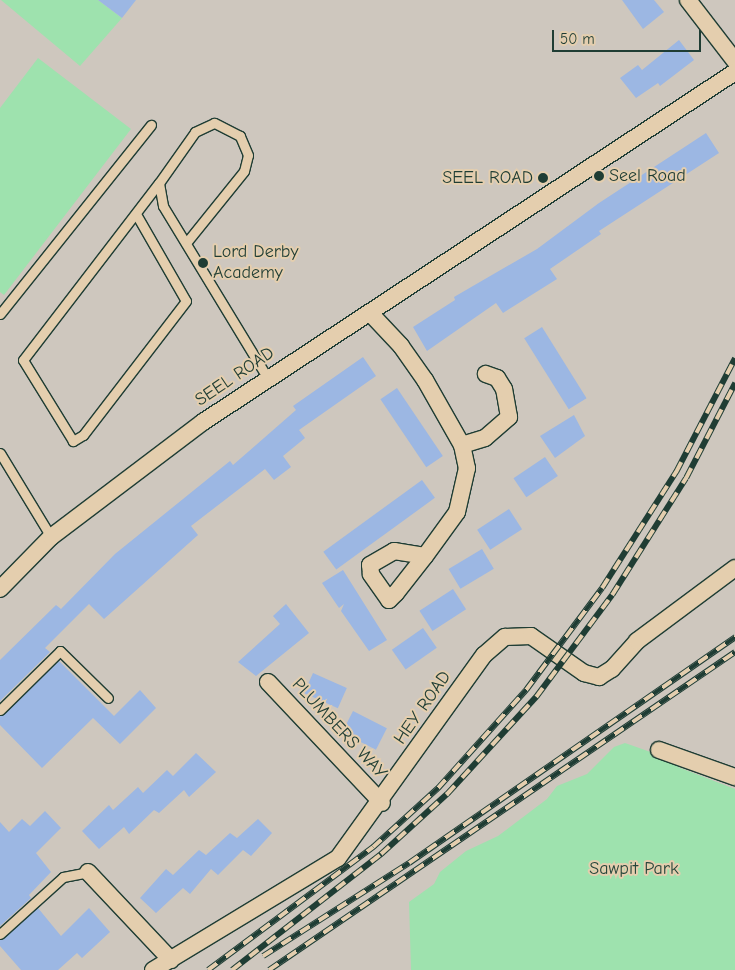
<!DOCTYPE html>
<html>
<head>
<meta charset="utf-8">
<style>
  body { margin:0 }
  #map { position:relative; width:735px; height:970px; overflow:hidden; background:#cec7be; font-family:"Comic Neue",sans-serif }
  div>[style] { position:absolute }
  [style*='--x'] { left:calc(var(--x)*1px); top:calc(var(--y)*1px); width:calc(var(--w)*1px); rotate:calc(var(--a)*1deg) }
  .green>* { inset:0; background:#9ee2ae }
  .building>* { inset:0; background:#9cb7e3; transform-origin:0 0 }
  .roads { filter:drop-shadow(1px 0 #1f3d34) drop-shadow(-1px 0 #1f3d34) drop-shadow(0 1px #1f3d34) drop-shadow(0 -1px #1f3d34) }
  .lane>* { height:9px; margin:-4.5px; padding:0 4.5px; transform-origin:4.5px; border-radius:4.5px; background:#e4ceae }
  .street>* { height:16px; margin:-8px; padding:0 8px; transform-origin:8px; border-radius:8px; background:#e4ceae }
  .rail>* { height:5.5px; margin-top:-2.75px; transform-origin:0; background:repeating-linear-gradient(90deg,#e4ceae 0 11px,#1f3d34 0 22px); box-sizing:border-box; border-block:1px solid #1f3d34 }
  .dots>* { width:14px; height:14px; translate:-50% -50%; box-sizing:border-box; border:2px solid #e4ceae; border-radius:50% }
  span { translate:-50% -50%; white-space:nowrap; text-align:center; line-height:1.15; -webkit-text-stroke:4px #e4ceae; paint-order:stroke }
  .poi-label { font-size:18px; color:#1f3d34 }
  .left { translate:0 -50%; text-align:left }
  .right { translate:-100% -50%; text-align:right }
  .street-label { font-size:18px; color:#1f3d34 }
  .park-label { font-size:18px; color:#25453a }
  .scale { position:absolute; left:552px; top:30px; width:149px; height:22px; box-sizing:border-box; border:2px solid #1f3d34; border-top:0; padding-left:6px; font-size:15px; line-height:18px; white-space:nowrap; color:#1f3d34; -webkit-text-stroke:4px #e4ceae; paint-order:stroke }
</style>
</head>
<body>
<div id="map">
  <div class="green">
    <div style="clip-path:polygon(1px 0,98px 0,122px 18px,80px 66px)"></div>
    <div style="clip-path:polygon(38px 58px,131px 129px,4px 295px,0 292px,0 108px)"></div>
    <div style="clip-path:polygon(625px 743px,679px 762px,678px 767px,735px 789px,735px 970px,411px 970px,409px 902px,434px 884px,440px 872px,466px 851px,498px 836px,547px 799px,557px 786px,587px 774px,614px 747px)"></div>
  </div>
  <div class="building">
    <div style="clip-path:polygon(98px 0,136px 0,122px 18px)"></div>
    <div style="clip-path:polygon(622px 0,654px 0,664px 12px,643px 29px)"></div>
    <div style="clip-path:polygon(679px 40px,694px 60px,660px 86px,658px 83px,636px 98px,620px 78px,638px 65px,642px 70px)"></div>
    <div style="clip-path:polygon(706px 133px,719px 153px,599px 231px,601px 234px,550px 269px,557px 279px,503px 313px,496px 303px,427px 351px,413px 327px,455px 300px,454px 297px,537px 249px,599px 203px)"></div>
    <div style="left:542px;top:327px;width:84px;height:21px;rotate:58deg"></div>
    <div style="clip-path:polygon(363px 357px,376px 376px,299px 430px,305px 438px,283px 456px,291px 467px,274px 480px,265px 469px,191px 526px,198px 535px,104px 619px,89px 604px,45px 648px,50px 652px,0 701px,0 660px,56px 605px,61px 609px,115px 554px,230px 461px,233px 465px,296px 410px,293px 406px)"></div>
    <div style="left:397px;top:388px;width:82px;height:20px;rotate:56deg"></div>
    <div style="clip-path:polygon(574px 415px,585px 436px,555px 458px,540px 436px)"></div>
    <div style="left:545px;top:457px;width:23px;height:38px;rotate:56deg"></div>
    <div style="left:422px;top:480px;width:22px;height:122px;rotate:54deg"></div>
    <div style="left:509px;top:509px;width:24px;height:38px;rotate:57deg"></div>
    <div style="left:482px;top:549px;width:23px;height:39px;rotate:59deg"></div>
    <div style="clip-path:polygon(343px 570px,387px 640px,369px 651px,341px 611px,344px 604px,339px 608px,322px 583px)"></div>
    <div style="left:453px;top:589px;width:24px;height:40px;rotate:57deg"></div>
    <div style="clip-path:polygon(286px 604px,309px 633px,256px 676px,238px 662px,280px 624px,273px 616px)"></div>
    <div style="left:423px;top:628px;width:24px;height:38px;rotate:55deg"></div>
    <div style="clip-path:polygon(59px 661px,114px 716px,140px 690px,156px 708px,120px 744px,93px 718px,42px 768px,0 725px,0 716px)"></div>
    <div style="left:313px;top:673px;width:37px;height:22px;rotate:24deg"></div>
    <div style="left:353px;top:711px;width:38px;height:24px;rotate:27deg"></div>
    <div style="clip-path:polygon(196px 753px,216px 772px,189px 797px,184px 790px,159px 813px,154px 810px,129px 834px,124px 827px,99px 849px,82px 831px,109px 805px,113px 810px,138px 787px,143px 793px,167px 770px,173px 776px)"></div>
    <div style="clip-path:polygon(45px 811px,61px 828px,36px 853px,51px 872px,29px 895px,31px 898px,0 926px,0 822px,9px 832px,22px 819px,30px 826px)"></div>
    <div style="clip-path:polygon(258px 819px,272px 833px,251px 856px,243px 850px,218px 875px,211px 869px,190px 894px,183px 888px,156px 913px,140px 898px,166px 869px,173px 875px,199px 850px,206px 855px,230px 833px,237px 838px)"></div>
    <div style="clip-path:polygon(38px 908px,61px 936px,89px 908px,110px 932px,82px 958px,77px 953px,58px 970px,21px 970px,0 946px,0 940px)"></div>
  </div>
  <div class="roads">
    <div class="lane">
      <div style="--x:136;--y:214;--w:100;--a:60.1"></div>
      <div style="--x:186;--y:301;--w:169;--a:127.5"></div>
      <div style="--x:83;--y:435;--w:12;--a:149"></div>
      <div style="--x:73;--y:441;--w:95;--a:-121.7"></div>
      <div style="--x:23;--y:360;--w:223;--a:-52.5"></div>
      <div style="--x:186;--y:243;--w:92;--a:-51.1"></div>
      <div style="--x:244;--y:171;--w:16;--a:-76"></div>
      <div style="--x:248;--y:155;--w:21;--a:-113"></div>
      <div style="--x:240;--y:136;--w:29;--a:-153"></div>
      <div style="--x:214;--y:123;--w:21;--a:155"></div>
      <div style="--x:195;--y:132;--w:62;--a:125.2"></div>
      <div style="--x:159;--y:183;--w:23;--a:80"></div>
      <div style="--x:163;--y:206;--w:200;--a:58.7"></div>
      <div style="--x:0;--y:314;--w:242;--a:-51.4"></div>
      <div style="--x:0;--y:453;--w:98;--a:58.7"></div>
      <div style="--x:0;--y:710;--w:84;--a:-44.5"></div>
      <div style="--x:60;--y:651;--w:67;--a:44.4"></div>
      <div style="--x:0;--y:934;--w:85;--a:-42.1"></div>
      <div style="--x:63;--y:877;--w:25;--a:-11"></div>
    </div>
    <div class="street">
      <div style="--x:688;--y:0;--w:77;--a:52.4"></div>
      <div style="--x:371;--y:314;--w:44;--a:46.8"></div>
      <div style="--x:401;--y:346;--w:42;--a:54.8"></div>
      <div style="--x:425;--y:380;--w:75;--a:60.4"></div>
      <div style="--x:462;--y:445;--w:24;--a:78"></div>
      <div style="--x:467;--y:468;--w:45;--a:102.8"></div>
      <div style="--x:457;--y:512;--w:54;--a:126"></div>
      <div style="--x:425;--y:556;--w:47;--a:128.1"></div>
      <div style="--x:396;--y:593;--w:10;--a:135"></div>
      <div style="--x:389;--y:600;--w:32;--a:-125"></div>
      <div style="--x:371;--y:574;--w:9;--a:-96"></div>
      <div style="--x:370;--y:565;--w:28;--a:-30"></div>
      <div style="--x:394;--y:551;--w:31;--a:9"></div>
      <div style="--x:462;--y:445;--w:24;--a:-17"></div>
      <div style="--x:485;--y:438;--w:32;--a:-41"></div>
      <div style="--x:509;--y:417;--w:28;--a:-100"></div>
      <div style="--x:504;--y:389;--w:13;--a:-122"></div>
      <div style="--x:497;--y:378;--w:12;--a:-160"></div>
      <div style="--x:0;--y:589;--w:73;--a:-45.6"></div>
      <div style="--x:51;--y:537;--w:191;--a:-37.1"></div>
      <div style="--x:203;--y:422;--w:637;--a:-33.34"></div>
      <div style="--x:268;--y:682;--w:166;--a:46.7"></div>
      <div style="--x:659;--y:750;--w:81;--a:19.6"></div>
      <div style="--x:88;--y:872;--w:121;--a:46.7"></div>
      <div style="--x:153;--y:970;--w:216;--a:-31.2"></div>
      <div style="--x:338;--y:858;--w:250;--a:-54.3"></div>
      <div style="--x:484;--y:655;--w:28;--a:-41"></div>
      <div style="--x:505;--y:637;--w:26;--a:-2"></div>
      <div style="--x:531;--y:636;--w:65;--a:34.9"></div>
      <div style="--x:584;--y:673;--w:16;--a:15"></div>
      <div style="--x:599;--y:677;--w:15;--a:-32"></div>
      <div style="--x:612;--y:669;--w:38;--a:-48"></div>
      <div style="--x:637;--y:641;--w:122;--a:-36.7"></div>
    </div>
  </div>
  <div class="rail">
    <div style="--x:263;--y:956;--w:173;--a:-32.5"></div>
    <div style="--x:409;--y:863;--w:397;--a:-34.7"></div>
    <div style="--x:208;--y:970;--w:206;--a:-36.7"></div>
    <div style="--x:373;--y:847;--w:88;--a:-42.2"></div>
    <div style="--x:438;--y:788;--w:132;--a:-48.1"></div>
    <div style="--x:526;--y:690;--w:127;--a:-53.3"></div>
    <div style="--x:602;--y:588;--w:138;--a:-57.5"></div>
    <div style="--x:676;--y:472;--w:128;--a:-62.6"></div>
    <div style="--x:232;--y:970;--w:189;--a:-37.9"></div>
    <div style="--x:381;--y:854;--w:89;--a:-42.3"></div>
    <div style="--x:447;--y:794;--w:132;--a:-47.5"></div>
    <div style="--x:536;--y:697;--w:127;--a:-53.3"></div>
    <div style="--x:612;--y:595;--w:138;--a:-57.7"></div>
    <div style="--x:686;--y:478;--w:107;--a:-62.7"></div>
    <div style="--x:269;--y:970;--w:564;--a:-34.31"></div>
  </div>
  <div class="dots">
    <div style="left:599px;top:176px;background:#1f3d34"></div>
    <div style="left:543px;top:178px;background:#1f3d34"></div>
    <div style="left:203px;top:263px;background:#1f3d34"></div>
  </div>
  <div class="poi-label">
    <span class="left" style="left:609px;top:176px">Seel Road</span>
    <span class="right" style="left:533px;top:178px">SEEL ROAD</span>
    <span class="left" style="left:213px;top:263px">Lord Derby<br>Academy</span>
  </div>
  <div class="street-label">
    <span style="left:235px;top:377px;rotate:-34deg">SEEL ROAD</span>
    <span style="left:423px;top:708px;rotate:-55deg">HEY ROAD</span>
    <span style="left:339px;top:729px;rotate:47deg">PLUMBERS WAY</span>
  </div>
  <div class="park-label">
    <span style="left:634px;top:869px">Sawpit Park</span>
  </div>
  <div class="scale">50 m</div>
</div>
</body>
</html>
